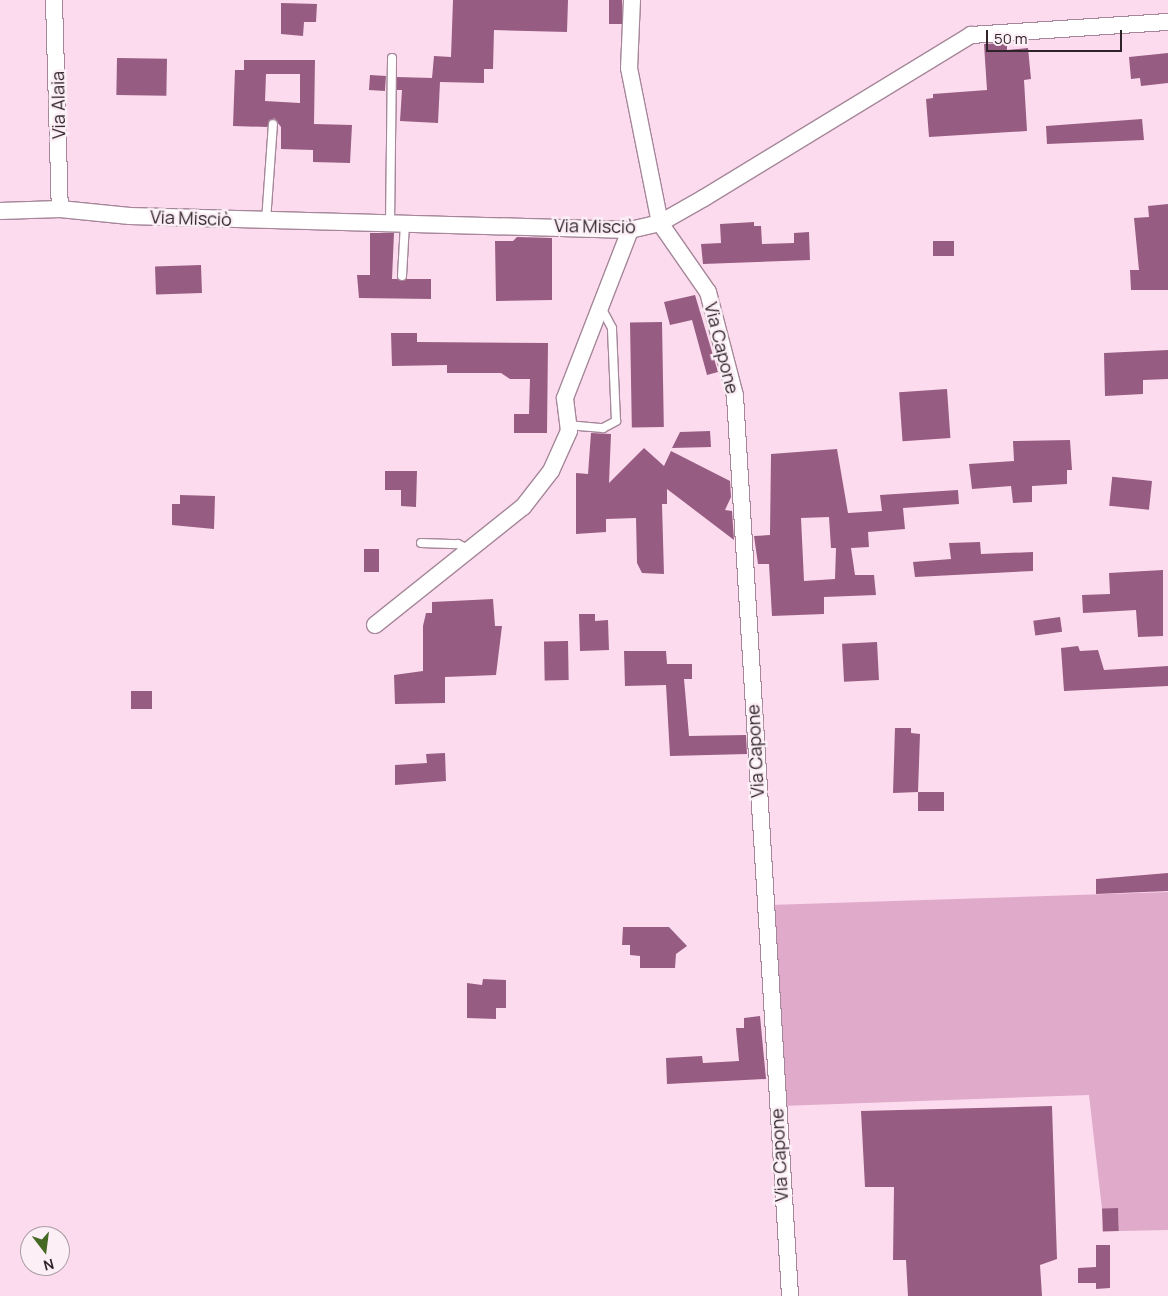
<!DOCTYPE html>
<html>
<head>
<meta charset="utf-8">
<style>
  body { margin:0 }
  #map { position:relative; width:1168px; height:1296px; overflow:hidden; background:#fcdbee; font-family:Manrope,sans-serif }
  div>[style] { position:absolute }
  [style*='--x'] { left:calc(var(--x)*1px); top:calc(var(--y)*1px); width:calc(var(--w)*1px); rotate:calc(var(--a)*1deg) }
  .green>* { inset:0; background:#e0abcb }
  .building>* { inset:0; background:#975c81; transform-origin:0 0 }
  .roads { filter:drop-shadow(1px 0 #a58799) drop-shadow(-1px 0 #a58799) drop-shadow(0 1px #a58799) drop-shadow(0 -1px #a58799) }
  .lane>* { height:8px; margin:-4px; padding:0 4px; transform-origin:4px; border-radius:4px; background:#fff }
  .street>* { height:16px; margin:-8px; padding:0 8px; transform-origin:8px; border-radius:8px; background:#fff }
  span { translate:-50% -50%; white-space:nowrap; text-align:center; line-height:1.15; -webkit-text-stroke:5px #fceff6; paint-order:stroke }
  .street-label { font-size:18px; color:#2f232a }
  .north { position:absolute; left:20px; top:1226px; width:50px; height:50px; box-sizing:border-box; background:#fceff6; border:1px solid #aa9da4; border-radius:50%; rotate:165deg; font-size:14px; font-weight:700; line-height:20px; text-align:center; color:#2f232a }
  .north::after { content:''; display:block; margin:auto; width:18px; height:22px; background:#456922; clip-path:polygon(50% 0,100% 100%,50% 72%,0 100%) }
  .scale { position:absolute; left:986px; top:30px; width:136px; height:22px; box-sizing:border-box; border:2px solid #2f232a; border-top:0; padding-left:6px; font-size:15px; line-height:18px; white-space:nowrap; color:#2f232a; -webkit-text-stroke:4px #fceff6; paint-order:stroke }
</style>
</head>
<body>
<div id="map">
  <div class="green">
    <div style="clip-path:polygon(1168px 892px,1168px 1230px,1119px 1231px,1118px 1208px,1102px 1209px,1089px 1095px,781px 1106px,769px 905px)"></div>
  </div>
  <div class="building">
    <div style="clip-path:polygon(453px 0,568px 0,567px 32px,494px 30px,493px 69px,484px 69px,484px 83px,440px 82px,438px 123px,400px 121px,402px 90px,397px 90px,397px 77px,432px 78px,434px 56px,451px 57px)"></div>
    <div style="left:609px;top:0;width:13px;height:24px"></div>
    <div style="clip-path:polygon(281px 3px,317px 4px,316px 22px,304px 22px,303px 36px,281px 34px)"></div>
    <div style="clip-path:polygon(1007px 43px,1007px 50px,1028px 48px,1031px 79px,1024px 80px,1027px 131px,929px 137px,926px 99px,933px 98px,933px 94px,987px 90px,984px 44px)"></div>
    <div style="clip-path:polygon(1168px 53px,1168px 83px,1141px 86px,1140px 78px,1131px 79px,1129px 57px)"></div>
    <div style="left:117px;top:58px;width:50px;height:37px;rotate:1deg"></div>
    <div style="clip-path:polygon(evenodd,244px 60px,315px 60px,314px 124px,352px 125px,350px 163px,313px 162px,313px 150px,281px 149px,281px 127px,274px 118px,267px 127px,233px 126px,235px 70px,244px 70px,244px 60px,266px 74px,300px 74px,300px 103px,265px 101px,266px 74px)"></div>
    <div style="left:370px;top:75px;width:16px;height:15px;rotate:4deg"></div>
    <div style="clip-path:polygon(1142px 119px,1144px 140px,1047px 144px,1046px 126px)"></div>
    <div style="clip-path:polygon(1168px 204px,1168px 290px,1131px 290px,1130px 270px,1139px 270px,1134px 218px,1149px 217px,1148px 206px)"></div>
    <div style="clip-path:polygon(754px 222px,754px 226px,761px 226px,762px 244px,794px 243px,794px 233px,809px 232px,810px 260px,703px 264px,701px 244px,721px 243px,720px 224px)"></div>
    <div style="clip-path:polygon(370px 233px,394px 233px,392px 279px,431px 279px,431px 299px,359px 298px,357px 275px,370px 275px)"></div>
    <div style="clip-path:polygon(517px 237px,552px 238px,552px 300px,496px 301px,495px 241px,513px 241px)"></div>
    <div style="left:933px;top:241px;width:21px;height:15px"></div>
    <div style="left:201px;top:265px;width:28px;height:46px;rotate:88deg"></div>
    <div style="clip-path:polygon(695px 295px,718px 372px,707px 375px,692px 320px,670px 325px,664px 302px)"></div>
    <div style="left:662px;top:322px;width:105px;height:32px;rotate:89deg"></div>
    <div style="clip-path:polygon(391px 333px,417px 333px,417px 342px,548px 343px,547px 433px,514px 433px,514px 414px,529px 414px,530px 379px,510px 379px,501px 373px,447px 373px,447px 365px,392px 366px)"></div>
    <div style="clip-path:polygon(1168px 350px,1168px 379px,1143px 380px,1143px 394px,1105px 396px,1104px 353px)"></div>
    <div style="left:947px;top:389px;width:49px;height:48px;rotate:86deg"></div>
    <div style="clip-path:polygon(710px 431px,711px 447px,672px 448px,680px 432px)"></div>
    <div style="clip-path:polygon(591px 433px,611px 434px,609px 483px,644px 448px,664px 466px,671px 451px,730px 481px,731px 497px,725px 510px,732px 511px,734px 540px,667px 489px,667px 504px,662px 504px,664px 574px,642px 573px,637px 563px,636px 518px,606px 519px,606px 532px,576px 534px,576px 473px,588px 474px)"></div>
    <div style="clip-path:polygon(1070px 440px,1072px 470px,1067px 470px,1067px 484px,1032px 486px,1032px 502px,1013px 503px,1011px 486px,972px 489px,969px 464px,1014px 461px,1013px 441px)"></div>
    <div style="clip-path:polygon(evenodd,837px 449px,848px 513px,882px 511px,880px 495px,958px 490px,959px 504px,903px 508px,905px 529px,868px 532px,869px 547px,851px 548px,855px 575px,874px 575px,876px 595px,824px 597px,824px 614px,772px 616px,769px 564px,758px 564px,754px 536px,770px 535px,771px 454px,837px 449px,829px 517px,831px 548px,836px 548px,835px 579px,804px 581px,801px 518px,829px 517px)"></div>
    <div style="clip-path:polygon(385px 471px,417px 471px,416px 507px,401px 506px,401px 490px,385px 490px)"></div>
    <div style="left:1152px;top:481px;width:29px;height:40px;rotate:96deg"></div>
    <div style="clip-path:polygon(180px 495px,215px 496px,214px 529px,172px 525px,172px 504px,180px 504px)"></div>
    <div style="clip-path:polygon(980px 542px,981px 554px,1033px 552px,1033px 571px,915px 577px,913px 562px,951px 559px,949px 543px)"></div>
    <div style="left:364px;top:549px;width:15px;height:23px"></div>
    <div style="clip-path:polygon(1163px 570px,1163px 636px,1138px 637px,1136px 610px,1083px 613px,1082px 595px,1110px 594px,1109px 573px)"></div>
    <div style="clip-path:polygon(493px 599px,495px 626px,502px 626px,496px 675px,445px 677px,445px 703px,395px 704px,394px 675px,423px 671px,423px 626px,426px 613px,432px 613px,432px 602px)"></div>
    <div style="clip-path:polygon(579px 614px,595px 614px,595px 621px,608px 620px,609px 650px,580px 651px)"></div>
    <div style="left:1060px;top:617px;width:15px;height:27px;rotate:82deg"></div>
    <div style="left:568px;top:641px;width:39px;height:24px;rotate:89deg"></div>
    <div style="left:877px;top:642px;width:38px;height:35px;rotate:87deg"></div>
    <div style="clip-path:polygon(1078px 646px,1080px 651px,1098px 650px,1104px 670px,1168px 666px,1168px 686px,1064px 691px,1061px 648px)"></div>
    <div style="clip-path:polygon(624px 651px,666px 651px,667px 664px,692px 664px,692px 679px,684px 679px,689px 736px,746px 735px,747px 754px,670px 756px,666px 685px,625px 686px)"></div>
    <div style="left:131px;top:691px;width:21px;height:18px"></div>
    <div style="clip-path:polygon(895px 728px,911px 728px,911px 733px,920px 734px,918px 792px,893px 793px)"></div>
    <div style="clip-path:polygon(445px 753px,446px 781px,395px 785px,395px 765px,427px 763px,426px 754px)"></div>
    <div style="left:918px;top:792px;width:26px;height:19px"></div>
    <div style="clip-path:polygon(1168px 873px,1168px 891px,1096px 894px,1096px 879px)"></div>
    <div style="clip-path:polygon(623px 927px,669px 927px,687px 946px,676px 954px,675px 968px,640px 968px,640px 956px,630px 955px,630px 945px,622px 945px)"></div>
    <div style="clip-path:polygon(483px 979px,506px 980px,506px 1008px,496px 1008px,496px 1019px,467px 1018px,467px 983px,482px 985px)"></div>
    <div style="clip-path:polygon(760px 1016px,766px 1079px,667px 1084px,666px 1058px,702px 1056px,703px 1063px,739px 1061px,736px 1028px,744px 1028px,744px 1018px)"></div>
    <div style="clip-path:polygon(1052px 1106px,1057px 1259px,1040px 1265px,1042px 1296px,908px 1296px,906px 1260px,893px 1260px,894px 1187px,865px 1187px,861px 1111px)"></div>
    <div style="left:1118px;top:1208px;width:23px;height:16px;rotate:88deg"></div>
    <div style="clip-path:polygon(1096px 1245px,1110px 1245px,1110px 1288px,1096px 1289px,1096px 1283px,1078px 1283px,1078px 1268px,1096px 1267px)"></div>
  </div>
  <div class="roads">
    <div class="lane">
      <div style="--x:266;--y:221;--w:97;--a:-85.9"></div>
      <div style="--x:390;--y:224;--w:166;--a:-89.3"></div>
      <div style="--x:402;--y:276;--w:52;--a:-86.7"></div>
      <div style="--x:567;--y:425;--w:36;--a:5"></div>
      <div style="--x:603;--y:428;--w:15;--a:-28"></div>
      <div style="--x:616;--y:421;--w:93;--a:-92.5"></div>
      <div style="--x:612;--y:328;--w:24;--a:-118"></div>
      <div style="--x:421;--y:543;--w:37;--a:2"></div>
      <div style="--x:458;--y:544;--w:13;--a:27"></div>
    </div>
    <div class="street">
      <div style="--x:54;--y:0;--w:209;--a:88.4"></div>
      <div style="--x:632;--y:0;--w:68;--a:92.5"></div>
      <div style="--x:629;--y:68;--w:158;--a:78.7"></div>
      <div style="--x:660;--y:223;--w:84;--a:55.2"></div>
      <div style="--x:708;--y:292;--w:107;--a:75.4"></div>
      <div style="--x:735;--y:396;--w:902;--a:86.5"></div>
      <div style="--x:0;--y:211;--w:60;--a:-1.9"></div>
      <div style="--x:60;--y:209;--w:70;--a:5.7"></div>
      <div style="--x:130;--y:216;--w:500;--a:1.6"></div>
      <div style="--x:630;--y:230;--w:31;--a:-13"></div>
      <div style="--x:660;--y:223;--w:51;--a:-29.6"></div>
      <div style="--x:704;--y:198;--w:313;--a:-31.4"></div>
      <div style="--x:971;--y:35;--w:197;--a:-3.8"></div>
      <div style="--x:375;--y:625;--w:189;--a:-38.6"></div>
      <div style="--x:523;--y:507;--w:46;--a:-52.1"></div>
      <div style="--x:551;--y:471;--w:44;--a:-65.8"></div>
      <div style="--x:569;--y:431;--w:33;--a:-97"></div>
      <div style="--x:565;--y:398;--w:180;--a:-68.8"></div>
    </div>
  </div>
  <div class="street-label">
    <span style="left:58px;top:105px;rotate:-91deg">Via Alaia</span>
    <span style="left:191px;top:218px;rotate:2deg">Via Misciò</span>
    <span style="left:595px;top:226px;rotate:1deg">Via Misciò</span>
    <span style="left:722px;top:348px;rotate:76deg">Via Capone</span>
    <span style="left:755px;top:751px;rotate:-93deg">Via Capone</span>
    <span style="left:779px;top:1155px;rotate:-93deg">Via Capone</span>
  </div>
  <div class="north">N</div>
  <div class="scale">50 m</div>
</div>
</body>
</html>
